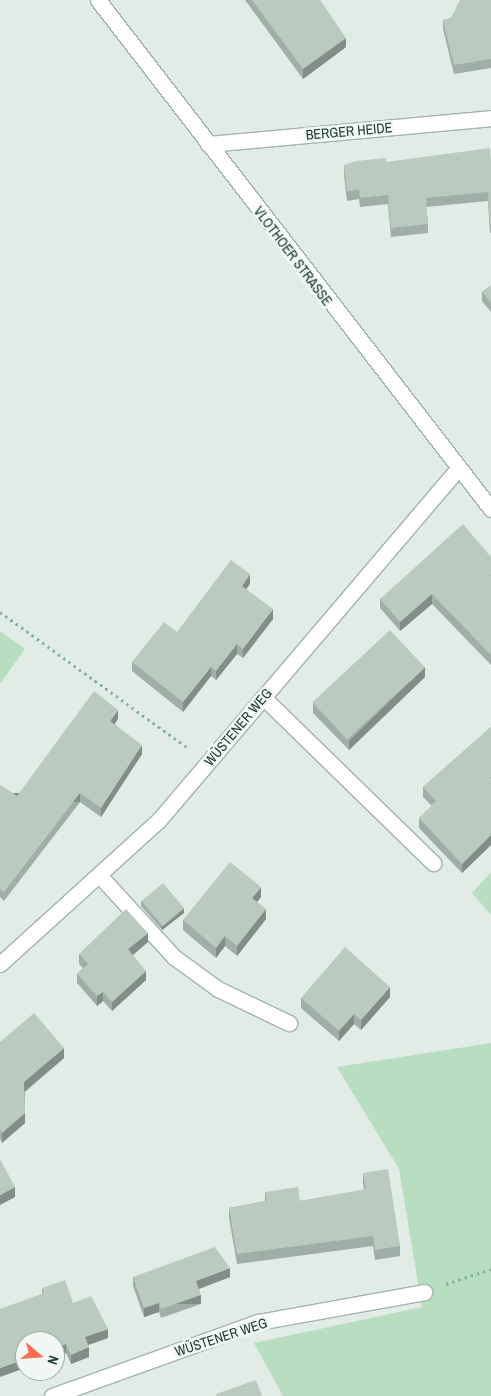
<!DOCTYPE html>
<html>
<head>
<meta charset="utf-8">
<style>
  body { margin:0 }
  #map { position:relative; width:491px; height:1396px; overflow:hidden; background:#e1ece6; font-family:"Archivo Narrow",sans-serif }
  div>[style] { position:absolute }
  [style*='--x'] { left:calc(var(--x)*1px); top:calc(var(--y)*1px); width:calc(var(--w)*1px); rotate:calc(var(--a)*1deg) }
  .green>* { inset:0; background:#b9debf }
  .path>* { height:3px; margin-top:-1.5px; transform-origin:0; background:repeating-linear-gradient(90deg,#80b19d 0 2.5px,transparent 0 6.5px) }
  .roads { filter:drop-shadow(1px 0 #a4b4ad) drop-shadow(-1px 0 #a4b4ad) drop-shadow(0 1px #a4b4ad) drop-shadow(0 -1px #a4b4ad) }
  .lane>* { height:15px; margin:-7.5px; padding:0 7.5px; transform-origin:7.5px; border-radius:7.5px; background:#fff }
  .street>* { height:15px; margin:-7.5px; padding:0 7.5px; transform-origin:7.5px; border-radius:7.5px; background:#fff }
  .secondary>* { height:15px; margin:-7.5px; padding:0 7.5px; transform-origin:7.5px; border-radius:7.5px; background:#fff }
  .wall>* { inset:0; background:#9faea6 }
  .shaded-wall>* { inset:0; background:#828d87; transform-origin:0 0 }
  .building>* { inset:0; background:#b9cac1; transform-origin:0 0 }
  span { translate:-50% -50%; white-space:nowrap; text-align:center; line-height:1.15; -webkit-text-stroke:5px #f1f8f4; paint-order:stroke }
  .street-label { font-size:14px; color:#213d33 }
  .north { position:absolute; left:15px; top:1331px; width:50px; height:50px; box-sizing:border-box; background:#f1f8f4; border:1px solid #9eada7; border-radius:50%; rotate:108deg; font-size:14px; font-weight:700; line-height:20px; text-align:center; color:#213d33 }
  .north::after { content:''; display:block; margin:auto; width:18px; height:22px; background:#f66d54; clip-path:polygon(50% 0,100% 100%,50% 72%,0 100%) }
</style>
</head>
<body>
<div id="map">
  <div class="green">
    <div style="clip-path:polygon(0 631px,25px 649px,0 684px)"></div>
    <div style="clip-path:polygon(491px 872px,491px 915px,472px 893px)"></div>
    <div style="clip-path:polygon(491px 1043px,491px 1396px,283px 1396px,254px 1343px,422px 1307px,399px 1169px,337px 1067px)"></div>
  </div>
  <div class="path">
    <div style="--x:0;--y:612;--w:233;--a:35.9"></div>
    <div style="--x:446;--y:1284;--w:47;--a:-18.4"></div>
  </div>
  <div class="roads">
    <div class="lane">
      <div style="--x:263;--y:697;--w:238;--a:44.3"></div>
      <div style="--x:100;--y:876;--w:110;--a:47.6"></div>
      <div style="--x:174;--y:957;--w:54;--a:36"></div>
      <div style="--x:218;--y:989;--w:79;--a:25.6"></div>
    </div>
    <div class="street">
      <div style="--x:208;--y:144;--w:284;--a:-5.2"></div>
      <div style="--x:0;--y:964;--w:215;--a:-42.2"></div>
      <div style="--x:159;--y:820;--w:460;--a:-49.6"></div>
      <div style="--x:52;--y:1396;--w:219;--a:-19.8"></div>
      <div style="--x:258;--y:1322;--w:169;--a:-10.2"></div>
    </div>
    <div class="secondary">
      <div style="--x:98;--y:0;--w:643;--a:52.33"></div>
    </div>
  </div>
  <div class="wall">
    <div style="clip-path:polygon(245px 0,320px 0,346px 47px,303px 79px)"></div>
    <div style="clip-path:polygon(491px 0,491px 68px,454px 74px,443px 29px,443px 20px,451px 18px)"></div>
    <div style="clip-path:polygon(491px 160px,491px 233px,490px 233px,488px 201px,426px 207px,428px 224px,428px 233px,391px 237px,388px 204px,360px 207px,359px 199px,347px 201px,344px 175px,344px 165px,386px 162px)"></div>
    <div style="clip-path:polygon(491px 285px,491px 312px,482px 301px,482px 292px)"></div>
    <div style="clip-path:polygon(491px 557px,491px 665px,432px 604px,400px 631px,380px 608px,380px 599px)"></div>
    <div style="clip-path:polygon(250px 584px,246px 589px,273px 619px,243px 658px,237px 654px,216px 680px,211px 676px,183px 712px,132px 671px,132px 662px)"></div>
    <div style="clip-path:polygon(425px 677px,349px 750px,313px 713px,313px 703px)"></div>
    <div style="clip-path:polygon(118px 719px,115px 724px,142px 754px,101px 817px,80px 802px,4px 901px,0 897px,0 786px,17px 796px)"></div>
    <div style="clip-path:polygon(491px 727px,491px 845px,462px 873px,419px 828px,419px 818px,432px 806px,423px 797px,423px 787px)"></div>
    <div style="clip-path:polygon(261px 897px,257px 902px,266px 919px,237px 956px,225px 946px,216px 958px,183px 930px,183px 920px)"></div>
    <div style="clip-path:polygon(141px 901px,184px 913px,162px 930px,141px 906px)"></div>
    <div style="clip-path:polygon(148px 942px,133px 955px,146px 980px,112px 1011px,103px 1001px,97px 1006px,77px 983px,77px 974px,83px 968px,79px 964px,79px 954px)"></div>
    <div style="clip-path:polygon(390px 997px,361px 1030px,354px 1024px,339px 1041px,301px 1008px,301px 998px)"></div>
    <div style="clip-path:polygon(0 1042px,64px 1058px,25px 1092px,25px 1123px,2px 1143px,0 1139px)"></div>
    <div style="clip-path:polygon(363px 1173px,400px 1246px,400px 1256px,375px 1260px,373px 1246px,237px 1264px,229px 1218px,229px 1208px,265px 1201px,265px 1192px,300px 1201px,364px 1190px,363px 1183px)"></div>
    <div style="clip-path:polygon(133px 1277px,230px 1277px,199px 1289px,201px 1304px,161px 1318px,159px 1312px,144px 1317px,133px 1286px)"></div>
    <div style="clip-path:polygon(42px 1288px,73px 1303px,108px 1338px,88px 1345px,89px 1357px,71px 1364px,66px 1353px,55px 1357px,55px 1341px,42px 1293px)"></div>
  </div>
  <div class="shaded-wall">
    <div style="clip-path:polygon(346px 38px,346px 47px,303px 79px,303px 69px)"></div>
    <div style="clip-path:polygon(250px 574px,250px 584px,242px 595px,242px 586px)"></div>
    <div style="clip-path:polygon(432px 594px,432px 604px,400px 631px,400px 622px)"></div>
    <div style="clip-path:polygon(273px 609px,273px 619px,243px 658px,243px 649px)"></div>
    <div style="clip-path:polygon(237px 644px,237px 654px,216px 680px,216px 671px)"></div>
    <div style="clip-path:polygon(211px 667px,211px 676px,183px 712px,183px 702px)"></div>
    <div style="clip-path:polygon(425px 667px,425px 677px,349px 750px,349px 741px)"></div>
    <div style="clip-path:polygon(118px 710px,118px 719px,110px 730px,110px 721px)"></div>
    <div style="clip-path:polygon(142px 745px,142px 754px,101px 817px,101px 808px)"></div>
    <div style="left:80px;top:793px;width:9px;height:125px;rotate:90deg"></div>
    <div style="clip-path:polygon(491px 835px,491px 845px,462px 873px,462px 864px)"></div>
    <div style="clip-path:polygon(261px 887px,261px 897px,252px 908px,252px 898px)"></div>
    <div style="clip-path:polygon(184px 908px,184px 913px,162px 930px,162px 925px)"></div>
    <div style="clip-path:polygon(266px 909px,266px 919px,237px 956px,237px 946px)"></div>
    <div style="clip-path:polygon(148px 933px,148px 942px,128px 959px,128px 949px)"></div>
    <div style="clip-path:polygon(225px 936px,225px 946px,216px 958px,216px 948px)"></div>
    <div style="clip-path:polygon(146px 971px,146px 980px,112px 1011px,112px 1002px)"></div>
    <div style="clip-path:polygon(390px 987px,390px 997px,361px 1030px,361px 1020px)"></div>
    <div style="clip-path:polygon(103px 992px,103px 1001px,97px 1006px,97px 996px)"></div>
    <div style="clip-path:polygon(354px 1014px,354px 1024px,339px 1041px,339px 1031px)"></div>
    <div style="clip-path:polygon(64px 1048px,64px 1058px,24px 1092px,24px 1082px)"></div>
    <div style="clip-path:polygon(25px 1113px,25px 1123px,2px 1143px,2px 1133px)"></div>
    <div style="clip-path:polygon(15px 1187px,15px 1197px,0 1205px,0 1195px)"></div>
    <div style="clip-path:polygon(230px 1268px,230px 1277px,196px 1290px,196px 1281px)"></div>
    <div style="left:201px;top:1295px;width:9px;height:42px;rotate:90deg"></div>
    <div style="clip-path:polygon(159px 1303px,159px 1312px,144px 1317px,144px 1308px)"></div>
    <div style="clip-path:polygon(108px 1329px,108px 1338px,85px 1346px,85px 1337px)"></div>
    <div style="clip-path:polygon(66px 1344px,66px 1353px,55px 1357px,55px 1348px)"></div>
    <div style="clip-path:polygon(89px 1347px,89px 1357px,71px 1364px,71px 1355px)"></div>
    <div style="clip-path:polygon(25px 1359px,25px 1368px,0 1377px,0 1368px)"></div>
  </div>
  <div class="building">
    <div style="clip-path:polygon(252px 0,320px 0,346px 38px,303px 69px)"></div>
    <div style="clip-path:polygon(460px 0,491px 0,491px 59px,454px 65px,443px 20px,451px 18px)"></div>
    <div style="clip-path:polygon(490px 148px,491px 160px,491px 224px,490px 224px,488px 192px,426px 198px,428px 224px,391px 228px,388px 195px,360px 198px,359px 190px,347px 191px,344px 165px,356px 161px,386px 158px,386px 162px)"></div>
    <div style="clip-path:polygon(491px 285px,491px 303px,482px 292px)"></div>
    <div style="clip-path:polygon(463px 524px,491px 557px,491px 575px,490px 575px,491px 576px,491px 655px,432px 594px,400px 622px,380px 599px)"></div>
    <div style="clip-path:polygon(231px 560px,250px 574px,242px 586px,273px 609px,243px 649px,237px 644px,216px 671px,211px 667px,183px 702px,132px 662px,164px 622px,177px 632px)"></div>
    <div style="left:390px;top:630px;width:51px;height:106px;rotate:47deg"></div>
    <div style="clip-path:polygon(94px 691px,118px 710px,110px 721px,142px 745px,101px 808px,80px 793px,4px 892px,0 888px,0 786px,1px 785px,17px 796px)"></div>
    <div style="clip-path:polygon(491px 727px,491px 776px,490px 778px,491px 779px,491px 835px,462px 864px,419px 818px,436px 801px,423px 787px)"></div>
    <div style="clip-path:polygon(230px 862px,261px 887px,252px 898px,266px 909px,237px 946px,225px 936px,216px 948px,183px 920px)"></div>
    <div style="left:163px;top:883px;width:33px;height:28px;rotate:50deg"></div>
    <div style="clip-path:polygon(126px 909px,148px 933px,128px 949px,146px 971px,112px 1002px,103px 992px,97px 996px,77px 974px,88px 964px,79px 954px)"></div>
    <div style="clip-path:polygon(345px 947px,390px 987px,361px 1020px,354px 1014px,339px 1031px,301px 998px)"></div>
    <div style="clip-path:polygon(34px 1013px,64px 1048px,24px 1082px,25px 1113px,2px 1133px,0 1129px,0 1042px)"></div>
    <div style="clip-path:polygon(0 1159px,15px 1187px,0 1195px)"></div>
    <div style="clip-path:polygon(388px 1169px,400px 1246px,375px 1250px,373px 1236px,237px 1254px,229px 1208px,267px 1201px,265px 1192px,298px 1187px,300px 1201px,366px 1189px,363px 1173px)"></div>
    <div style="clip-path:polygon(215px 1247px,230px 1268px,196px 1281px,201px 1295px,161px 1309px,159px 1303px,144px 1308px,133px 1277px)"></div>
    <div style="clip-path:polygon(65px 1280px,73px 1303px,91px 1296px,108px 1329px,85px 1337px,89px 1347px,71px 1355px,66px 1344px,55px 1348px,55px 1341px,25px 1341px,25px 1359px,0 1368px,0 1309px,44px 1293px,42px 1288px)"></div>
    <div style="clip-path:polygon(256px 1380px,262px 1396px,217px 1396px,216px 1394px)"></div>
  </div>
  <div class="street-label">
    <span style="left:349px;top:131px;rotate:-5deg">BERGER HEIDE</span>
    <span style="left:293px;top:256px;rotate:53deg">VLOTHOER STRASSE</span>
    <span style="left:238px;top:727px;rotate:-50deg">WÜSTENER WEG</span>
    <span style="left:221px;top:1337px;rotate:-18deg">WÜSTENER WEG</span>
  </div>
  <div class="north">N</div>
</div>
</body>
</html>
